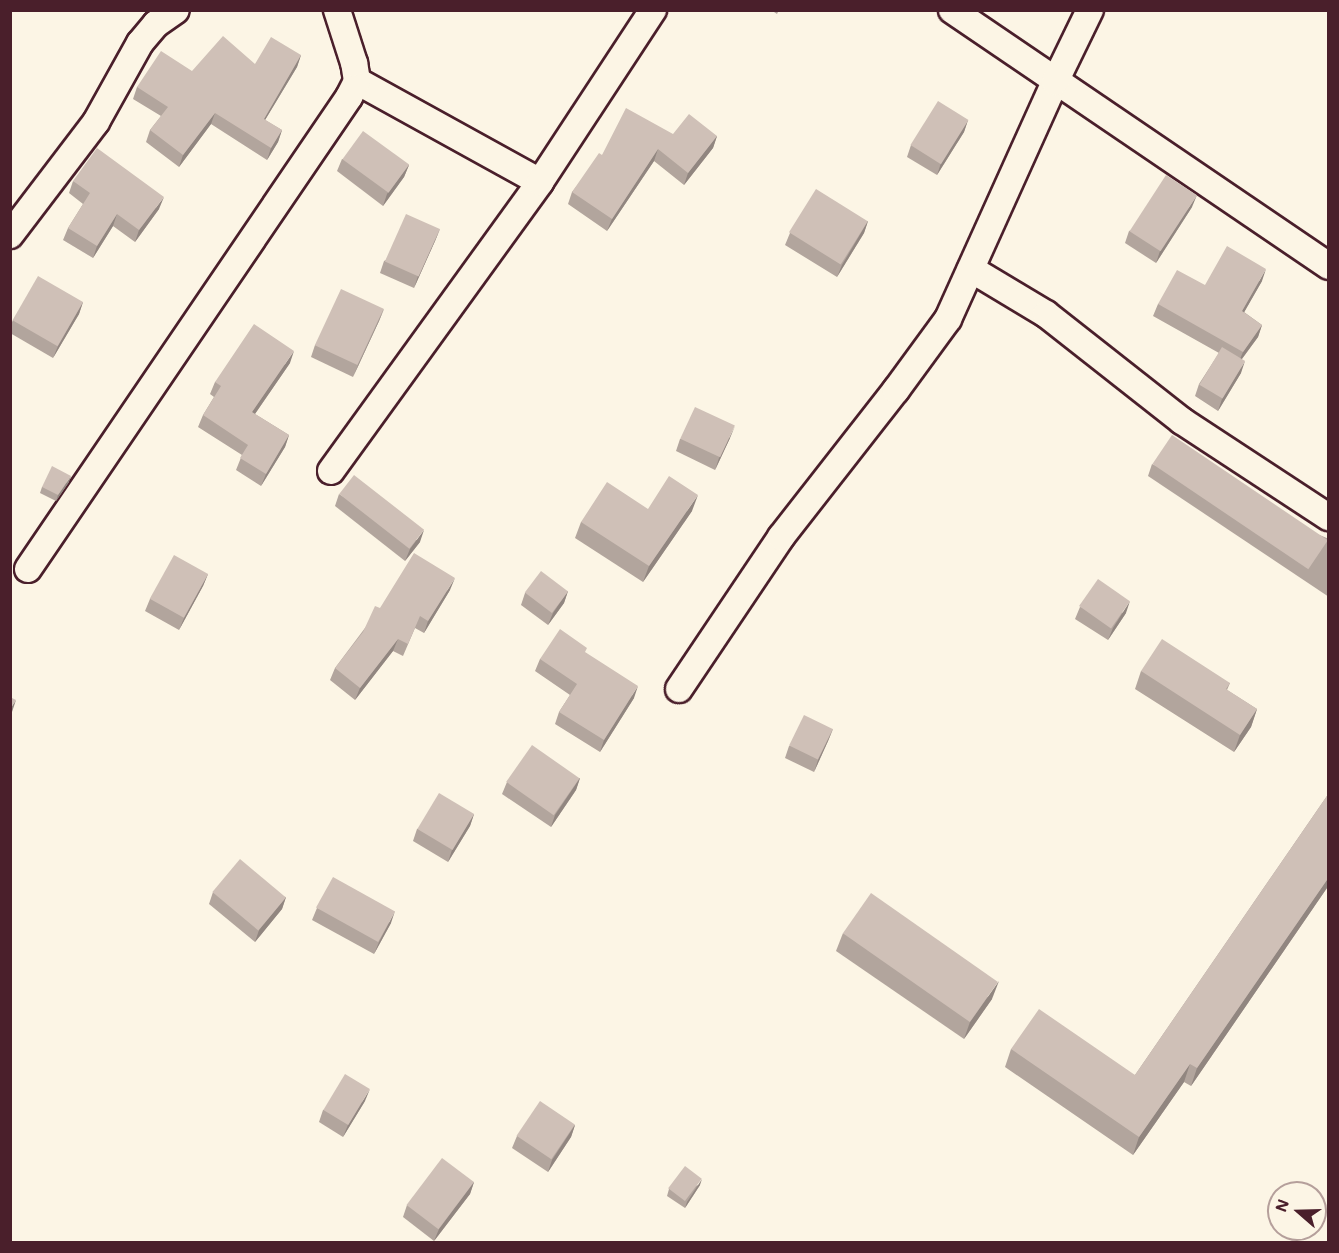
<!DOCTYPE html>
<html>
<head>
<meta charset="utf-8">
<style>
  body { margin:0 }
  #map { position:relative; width:1339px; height:1253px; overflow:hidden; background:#fcf5e5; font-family:Mali,sans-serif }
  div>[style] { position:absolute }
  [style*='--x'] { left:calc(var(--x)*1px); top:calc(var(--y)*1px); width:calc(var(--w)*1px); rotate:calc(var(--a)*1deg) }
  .roads { filter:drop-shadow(2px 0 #4a1f2b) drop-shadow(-2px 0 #4a1f2b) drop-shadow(0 2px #4a1f2b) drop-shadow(0 -2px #4a1f2b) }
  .street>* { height:26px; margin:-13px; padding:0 13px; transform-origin:13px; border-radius:13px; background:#fcf5e5 }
  .wall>* { inset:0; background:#b2a59d }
  .shaded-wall>* { inset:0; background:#918680 }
  .building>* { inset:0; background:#cfc0b7; transform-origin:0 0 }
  span { translate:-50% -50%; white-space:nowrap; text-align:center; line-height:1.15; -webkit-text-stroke:4.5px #fcf5e5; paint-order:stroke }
  .frame { position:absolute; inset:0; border:12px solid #4a1f2b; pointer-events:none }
  .north { position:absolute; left:1267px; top:1181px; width:60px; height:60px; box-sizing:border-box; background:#fcf5e5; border:2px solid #b59f9b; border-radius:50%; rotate:290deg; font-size:16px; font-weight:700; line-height:24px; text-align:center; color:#4a1f2b }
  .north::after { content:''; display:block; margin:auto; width:21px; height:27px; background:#4a1f2b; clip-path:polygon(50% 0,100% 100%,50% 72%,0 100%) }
</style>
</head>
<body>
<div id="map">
  <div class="roads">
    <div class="street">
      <div style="--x:952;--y:10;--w:455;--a:34.2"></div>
      <div style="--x:357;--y:81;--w:209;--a:28.9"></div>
      <div style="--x:10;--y:235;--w:142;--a:-52.7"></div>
      <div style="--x:96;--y:122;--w:90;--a:-60.9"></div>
      <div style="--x:140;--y:43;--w:25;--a:-50"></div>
      <div style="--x:156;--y:24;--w:24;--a:-35"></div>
      <div style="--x:971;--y:269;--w:87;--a:31"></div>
      <div style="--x:1046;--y:314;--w:173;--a:38.2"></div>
      <div style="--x:1182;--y:421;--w:175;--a:33.3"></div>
      <div style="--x:331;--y:471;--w:357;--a:-54.1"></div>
      <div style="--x:540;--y:182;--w:206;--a:-56.7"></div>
      <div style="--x:28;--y:569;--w:571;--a:-55.78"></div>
      <div style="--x:349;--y:97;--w:18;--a:-63"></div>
      <div style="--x:357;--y:81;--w:18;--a:-99"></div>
      <div style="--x:354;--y:63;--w:56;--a:-107.8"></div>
      <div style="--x:679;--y:689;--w:183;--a:-56.1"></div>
      <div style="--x:781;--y:537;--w:187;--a:-52"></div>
      <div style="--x:896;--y:390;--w:88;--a:-53.8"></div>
      <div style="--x:948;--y:319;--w:260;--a:-65.7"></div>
      <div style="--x:1055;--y:82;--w:80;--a:-64.1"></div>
    </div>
  </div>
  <div class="wall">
    <div style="clip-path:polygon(771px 10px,779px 10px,777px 14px)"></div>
    <div style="clip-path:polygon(301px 55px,297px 67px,265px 120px,282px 130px,278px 142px,267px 160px,211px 124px,179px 167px,146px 142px,150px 130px,161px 116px,133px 99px,137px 87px,192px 71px,255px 64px)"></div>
    <div style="clip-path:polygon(968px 120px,964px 132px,937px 175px,907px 157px,911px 145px)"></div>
    <div style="clip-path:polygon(673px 134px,717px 136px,713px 148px,684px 185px,654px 161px,607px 231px,568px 204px,572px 192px,602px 155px)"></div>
    <div style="clip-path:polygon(342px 159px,409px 165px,404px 177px,383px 206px,337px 171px)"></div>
    <div style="clip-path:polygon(73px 181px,159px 209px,135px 242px,113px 226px,93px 258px,63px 240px,68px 228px,83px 204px,69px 193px)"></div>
    <div style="clip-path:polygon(1192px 207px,1156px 263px,1125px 243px,1129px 231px)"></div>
    <div style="clip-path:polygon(868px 221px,864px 233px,837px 277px,785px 245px,790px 233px)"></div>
    <div style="clip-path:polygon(440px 229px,435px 241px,414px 288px,380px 273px,384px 261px)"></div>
    <div style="clip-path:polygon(1262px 281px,1244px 312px,1262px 325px,1258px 337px,1242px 359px,1241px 373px,1218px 411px,1195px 396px,1199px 384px,1219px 353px,1153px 316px,1158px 304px,1205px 285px)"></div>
    <div style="clip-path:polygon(83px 302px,79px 314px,53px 358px,10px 333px,10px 326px,13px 320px)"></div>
    <div style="clip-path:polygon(384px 309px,379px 321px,353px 377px,311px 357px,315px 345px)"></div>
    <div style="clip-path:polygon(290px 363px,255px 414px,289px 435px,285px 447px,261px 486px,236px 470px,242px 455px,198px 427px,203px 415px,214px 397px,210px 394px,215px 382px)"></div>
    <div style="clip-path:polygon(730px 438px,715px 470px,676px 451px,680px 439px)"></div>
    <div style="clip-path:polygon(1152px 464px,1329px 539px,1329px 597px,1148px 476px)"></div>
    <div style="clip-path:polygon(69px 482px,56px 501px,40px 493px,42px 487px)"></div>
    <div style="clip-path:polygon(339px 494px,420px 542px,405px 561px,335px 506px)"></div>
    <div style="clip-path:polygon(648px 509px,692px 511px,643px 582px,575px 538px,581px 522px)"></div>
    <div style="clip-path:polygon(208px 574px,203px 586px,179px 630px,145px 611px,150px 599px)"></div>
    <div style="clip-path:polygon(450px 590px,424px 633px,415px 628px,403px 656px,393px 651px,355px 700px,330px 680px,335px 668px,380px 608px)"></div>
    <div style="clip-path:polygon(568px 591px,564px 603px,548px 625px,521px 605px,525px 593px)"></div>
    <div style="clip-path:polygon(1080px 607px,1126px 613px,1108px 640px,1075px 619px)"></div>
    <div style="clip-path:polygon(586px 653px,634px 698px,600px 752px,555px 724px,559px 712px,570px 695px,535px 671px,540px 659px)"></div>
    <div style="clip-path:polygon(1141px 671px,1230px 683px,1227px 690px,1257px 709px,1251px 727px,1234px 752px,1135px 689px)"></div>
    <div style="clip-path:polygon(833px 729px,828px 741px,814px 772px,785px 758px,789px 746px)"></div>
    <div style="clip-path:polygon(580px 778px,576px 790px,551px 827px,502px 794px,507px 782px)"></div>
    <div style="clip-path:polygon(1329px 793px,1329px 885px,1191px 1086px,1184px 1082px,1133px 1155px,1005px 1067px,1011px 1049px,1135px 1075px)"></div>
    <div style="clip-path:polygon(474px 814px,470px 826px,448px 862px,413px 841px,417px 829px)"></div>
    <div style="clip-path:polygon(213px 892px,286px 897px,282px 909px,255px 942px,209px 904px)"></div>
    <div style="clip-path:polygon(317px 908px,391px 923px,374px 954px,312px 920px)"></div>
    <div style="clip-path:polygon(843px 933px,992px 999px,964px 1039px,836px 951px)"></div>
    <div style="clip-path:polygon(365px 1101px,343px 1137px,319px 1122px,323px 1110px)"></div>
    <div style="clip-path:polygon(575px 1125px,571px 1137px,548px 1172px,512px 1148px,517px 1136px)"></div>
    <div style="clip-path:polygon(474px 1182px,470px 1194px,434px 1241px,403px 1217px,407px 1205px)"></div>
    <div style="clip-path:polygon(700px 1185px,685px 1208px,667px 1196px,669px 1189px)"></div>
  </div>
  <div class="shaded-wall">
    <div style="clip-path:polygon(301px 55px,297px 67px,259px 130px,264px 119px)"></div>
    <div style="clip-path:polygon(215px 113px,211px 124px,179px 167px,183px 155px)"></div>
    <div style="clip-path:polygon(968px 120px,964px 132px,937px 175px,941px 163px)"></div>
    <div style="clip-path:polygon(282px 130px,278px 142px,267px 160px,271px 148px)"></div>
    <div style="clip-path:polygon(717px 136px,713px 148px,684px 185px,688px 173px)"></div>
    <div style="clip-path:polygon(658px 149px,654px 161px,607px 231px,612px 219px)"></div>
    <div style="clip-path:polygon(409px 165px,404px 177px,383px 206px,387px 194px)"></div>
    <div style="clip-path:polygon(1197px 195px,1192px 207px,1156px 263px,1160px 251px)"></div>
    <div style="clip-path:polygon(164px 197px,159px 209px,135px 242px,139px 230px)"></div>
    <div style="clip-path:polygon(117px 214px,113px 226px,93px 258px,97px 246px)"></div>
    <div style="clip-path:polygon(868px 221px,864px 233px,837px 277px,842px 265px)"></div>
    <div style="clip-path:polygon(440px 229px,435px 241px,414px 288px,418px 276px)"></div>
    <div style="clip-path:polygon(1266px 269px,1262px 281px,1238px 323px,1242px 311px)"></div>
    <div style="clip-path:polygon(83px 302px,79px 314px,53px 358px,58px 346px)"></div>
    <div style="clip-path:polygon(384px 309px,379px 321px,353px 377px,358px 365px)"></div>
    <div style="clip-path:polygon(1262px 325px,1258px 337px,1238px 364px,1243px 352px)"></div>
    <div style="clip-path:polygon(294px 351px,290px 363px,248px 424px,252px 412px)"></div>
    <div style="clip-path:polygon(1245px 361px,1241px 373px,1218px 411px,1222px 399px)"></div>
    <div style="clip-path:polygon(735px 426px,730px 438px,715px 470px,719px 458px)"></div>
    <div style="clip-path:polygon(289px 435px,285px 447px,261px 486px,266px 474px)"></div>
    <div style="clip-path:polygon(71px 476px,69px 482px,56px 501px,58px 495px)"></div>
    <div style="clip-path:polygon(698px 495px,692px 511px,643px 582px,649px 566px)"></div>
    <div style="clip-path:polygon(424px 530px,420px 542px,405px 561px,410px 549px)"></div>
    <div style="clip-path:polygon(208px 574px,203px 586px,179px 630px,184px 618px)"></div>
    <div style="clip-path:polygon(455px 578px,450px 590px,424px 633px,428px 621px)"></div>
    <div style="clip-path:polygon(568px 591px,564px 603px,548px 625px,553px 613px)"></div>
    <div style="clip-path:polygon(1130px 601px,1126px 613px,1108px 640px,1113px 628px)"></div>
    <div style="clip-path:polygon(398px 639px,393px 651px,355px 700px,360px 688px)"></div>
    <div style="clip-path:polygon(638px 686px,634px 698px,600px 752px,604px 740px)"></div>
    <div style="clip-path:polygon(16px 700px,12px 712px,10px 714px,10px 709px)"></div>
    <div style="clip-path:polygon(1257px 709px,1251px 727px,1234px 752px,1240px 735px)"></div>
    <div style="clip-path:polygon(833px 729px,828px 741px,814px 772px,818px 760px)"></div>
    <div style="clip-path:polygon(580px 778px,576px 790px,551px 827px,555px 815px)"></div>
    <div style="clip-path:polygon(474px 814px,470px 826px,448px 862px,452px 850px)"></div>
    <div style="clip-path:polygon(1329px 877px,1329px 885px,1191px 1086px,1197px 1068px)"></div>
    <div style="clip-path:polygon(286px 897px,282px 909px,255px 942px,259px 930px)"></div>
    <div style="clip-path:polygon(395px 911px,391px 923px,374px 954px,379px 942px)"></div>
    <div style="clip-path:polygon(999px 981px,992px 999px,964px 1039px,970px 1022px)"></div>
    <div style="clip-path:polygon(1190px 1064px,1184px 1082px,1133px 1155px,1139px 1137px)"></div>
    <div style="clip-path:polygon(370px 1089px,365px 1101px,343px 1137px,348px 1125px)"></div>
    <div style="clip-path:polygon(575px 1125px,571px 1137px,548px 1172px,552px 1160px)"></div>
    <div style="clip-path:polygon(702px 1179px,700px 1185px,685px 1208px,687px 1202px)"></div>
    <div style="clip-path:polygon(474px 1182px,470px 1194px,434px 1241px,439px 1229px)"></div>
  </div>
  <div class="building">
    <div style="clip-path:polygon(223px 36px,255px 64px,271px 37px,301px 55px,264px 119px,282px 130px,271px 148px,215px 113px,183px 155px,150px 130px,168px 107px,137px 87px,161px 51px,192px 71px)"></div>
    <div style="left:938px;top:101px;width:36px;height:52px;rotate:32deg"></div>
    <div style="clip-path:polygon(626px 108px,673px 134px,689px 114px,717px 136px,688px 173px,658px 149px,612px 219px,572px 192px,599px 153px,602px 155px)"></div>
    <div style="left:363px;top:131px;width:57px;height:35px;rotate:36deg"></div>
    <div style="clip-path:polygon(97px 148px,164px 197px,139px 230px,117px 214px,97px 246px,68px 228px,90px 193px,73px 181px)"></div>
    <div style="left:1166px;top:175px;width:37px;height:67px;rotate:33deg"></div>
    <div style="left:816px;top:189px;width:61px;height:51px;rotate:32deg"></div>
    <div style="left:406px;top:214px;width:37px;height:52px;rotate:24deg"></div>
    <div style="clip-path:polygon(1227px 246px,1266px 269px,1242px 311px,1262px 325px,1243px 352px,1158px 304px,1177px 270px,1205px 285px)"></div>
    <div style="left:38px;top:276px;width:52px;height:51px;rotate:30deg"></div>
    <div style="left:341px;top:289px;width:47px;height:62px;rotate:25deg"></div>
    <div style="clip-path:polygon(254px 324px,294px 351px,252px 412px,289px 435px,266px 474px,240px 458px,248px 445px,203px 415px,221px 386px,215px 382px)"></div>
    <div style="left:1222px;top:347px;width:27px;height:44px;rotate:31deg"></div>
    <div style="left:695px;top:407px;width:44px;height:35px;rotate:25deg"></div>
    <div style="left:1172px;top:435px;width:188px;height:35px;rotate:34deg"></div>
    <div style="clip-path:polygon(52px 466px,71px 476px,58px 495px,42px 487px)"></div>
    <div style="left:354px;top:475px;width:89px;height:24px;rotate:38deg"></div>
    <div style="clip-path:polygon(669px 476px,698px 495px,649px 566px,581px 522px,607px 482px,648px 509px)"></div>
    <div style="clip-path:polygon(414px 553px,455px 578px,428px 621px,420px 616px,408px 644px,398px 639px,360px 688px,335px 668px,363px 632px,375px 606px,380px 608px)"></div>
    <div style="left:174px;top:555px;width:39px;height:50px;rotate:29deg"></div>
    <div style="left:541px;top:571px;width:34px;height:27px;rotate:37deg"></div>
    <div style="left:1098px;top:579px;width:39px;height:33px;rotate:35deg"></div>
    <div style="clip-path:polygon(560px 629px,587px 648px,585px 652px,638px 686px,604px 740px,559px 712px,577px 684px,540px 659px)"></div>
    <div style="clip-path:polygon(1162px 639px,1230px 683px,1226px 689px,1257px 709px,1240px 735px,1141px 671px)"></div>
    <div style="clip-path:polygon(10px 697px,16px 700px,10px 709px)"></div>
    <div style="left:804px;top:715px;width:32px;height:34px;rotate:26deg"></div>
    <div style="left:532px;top:745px;width:58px;height:45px;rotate:35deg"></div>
    <div style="left:439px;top:793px;width:41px;height:42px;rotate:31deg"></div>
    <div style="clip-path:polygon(1329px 793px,1329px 877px,1197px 1068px,1190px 1064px,1139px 1137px,1011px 1049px,1039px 1009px,1135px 1075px)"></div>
    <div style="left:240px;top:859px;width:60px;height:43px;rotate:40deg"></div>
    <div style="left:333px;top:877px;width:71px;height:35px;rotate:29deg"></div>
    <div style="left:871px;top:893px;width:155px;height:49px;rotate:35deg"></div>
    <div style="left:345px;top:1074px;width:29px;height:42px;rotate:31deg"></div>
    <div style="left:540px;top:1101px;width:42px;height:42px;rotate:34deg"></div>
    <div style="left:442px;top:1158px;width:40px;height:59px;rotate:37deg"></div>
    <div style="left:685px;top:1166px;width:21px;height:28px;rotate:37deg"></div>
  </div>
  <div class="frame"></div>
  <div class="north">N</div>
</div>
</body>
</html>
